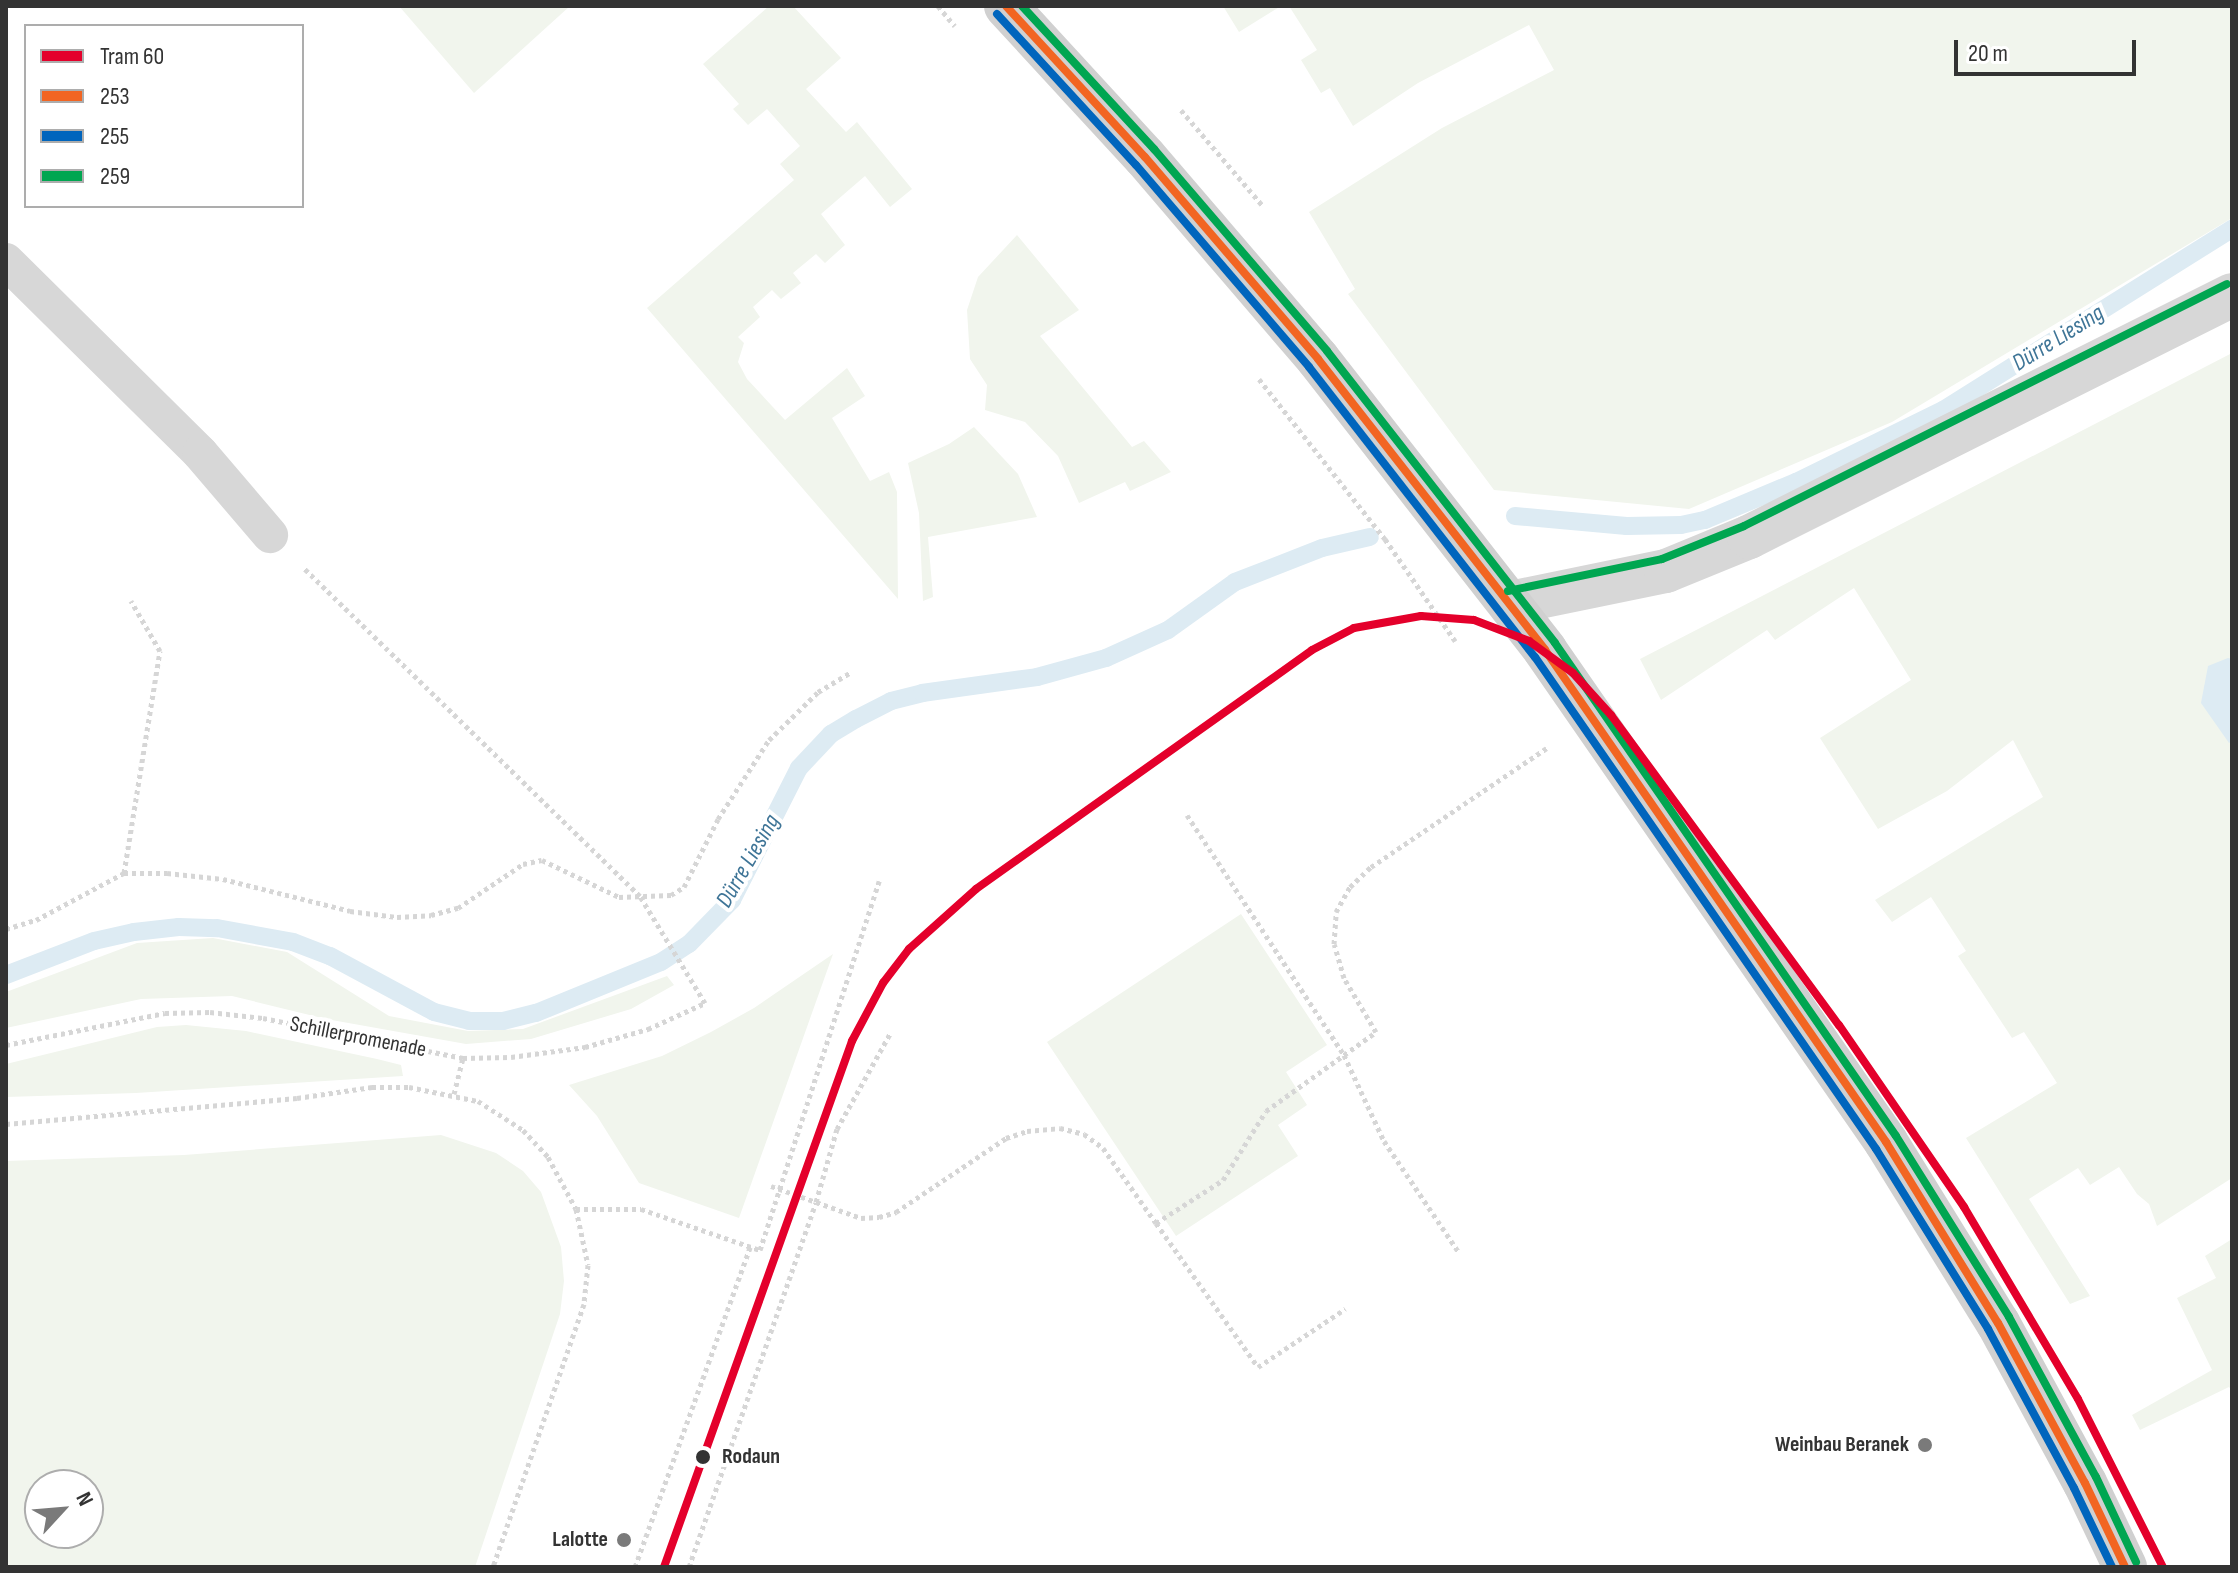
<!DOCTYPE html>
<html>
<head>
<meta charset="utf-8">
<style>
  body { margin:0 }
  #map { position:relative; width:2238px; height:1573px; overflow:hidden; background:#fff; font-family:"Sofia Sans Condensed",sans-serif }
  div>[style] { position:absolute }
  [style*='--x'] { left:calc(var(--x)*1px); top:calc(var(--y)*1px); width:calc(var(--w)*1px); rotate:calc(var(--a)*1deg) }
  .green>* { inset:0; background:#f1f5ed }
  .water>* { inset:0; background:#ddebf3 }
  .stream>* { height:18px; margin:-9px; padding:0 9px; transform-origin:9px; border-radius:9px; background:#ddebf3 }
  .path>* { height:5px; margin-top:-2.5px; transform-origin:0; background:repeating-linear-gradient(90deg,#d6d6d6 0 4px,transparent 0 8px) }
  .service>* { height:36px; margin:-18px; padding:0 18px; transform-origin:18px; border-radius:18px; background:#d7d7d7 }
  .minor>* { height:44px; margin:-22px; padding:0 22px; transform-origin:22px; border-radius:22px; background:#d7d7d7 }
  .secondary>* { height:44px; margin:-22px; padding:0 22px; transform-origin:22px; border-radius:22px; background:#d0d0d0 }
  .bus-1>* { height:8px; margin:-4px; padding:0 4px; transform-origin:4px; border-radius:4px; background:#f26522 }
  .bus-2>* { height:8px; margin:-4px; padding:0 4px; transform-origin:4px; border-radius:4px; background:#0065bd }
  .bus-3>* { height:8px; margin:-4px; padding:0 4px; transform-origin:4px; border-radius:4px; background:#00a651 }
  .tram-1>* { height:8px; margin:-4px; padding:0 4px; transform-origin:4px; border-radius:4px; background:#e4002b }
  .dots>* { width:22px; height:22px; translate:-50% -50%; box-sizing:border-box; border:4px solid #fff; border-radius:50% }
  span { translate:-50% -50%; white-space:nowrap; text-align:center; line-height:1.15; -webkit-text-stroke:8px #fff; paint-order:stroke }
  .street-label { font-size:22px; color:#333 }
  .poi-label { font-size:22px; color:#333; font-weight:700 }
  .right { translate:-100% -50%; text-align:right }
  .stop-label { font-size:22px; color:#333; font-weight:700 }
  .left { translate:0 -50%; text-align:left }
  .water-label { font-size:24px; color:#3f7597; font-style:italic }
  .frame { position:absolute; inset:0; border:8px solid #333; pointer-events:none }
  .legend { position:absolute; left:24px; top:24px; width:280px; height:184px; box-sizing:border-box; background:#fff; border:2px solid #adadad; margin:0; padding:10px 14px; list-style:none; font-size:24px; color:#333 }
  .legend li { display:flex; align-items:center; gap:16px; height:40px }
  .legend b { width:40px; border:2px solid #adadad }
  .north { position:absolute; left:24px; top:1469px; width:80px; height:80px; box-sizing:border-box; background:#fff; border:2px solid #adadad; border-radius:50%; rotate:64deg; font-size:22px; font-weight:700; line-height:32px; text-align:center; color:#333 }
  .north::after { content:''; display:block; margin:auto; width:28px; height:36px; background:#7a7a7a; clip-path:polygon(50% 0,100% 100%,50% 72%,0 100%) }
  .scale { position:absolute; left:1954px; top:40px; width:182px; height:36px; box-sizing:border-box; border:4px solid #333; border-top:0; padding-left:10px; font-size:24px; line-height:28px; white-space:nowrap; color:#333; -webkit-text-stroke:6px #fff; paint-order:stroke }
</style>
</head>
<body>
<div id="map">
  <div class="green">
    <div style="clip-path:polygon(399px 6px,570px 6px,474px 93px)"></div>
    <div style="clip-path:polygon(769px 6px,793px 6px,841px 58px,806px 89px,846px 132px,857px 122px,912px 189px,890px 207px,865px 176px,821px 214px,845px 245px,825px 263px,816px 254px,793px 273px,801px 283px,781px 299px,772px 290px,753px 307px,760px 317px,738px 337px,744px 343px,738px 362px,747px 379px,785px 420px,847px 368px,865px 396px,832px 418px,870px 481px,889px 472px,897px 492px,898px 599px,647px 308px,794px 180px,780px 164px,800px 146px,767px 109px,748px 125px,733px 109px,739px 104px,703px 64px)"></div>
    <div style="clip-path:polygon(1223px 6px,1281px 6px,1239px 32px)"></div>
    <div style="clip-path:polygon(1289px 6px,2232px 6px,2232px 218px,1892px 422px,1689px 509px,1494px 490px,1348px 294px,1355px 289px,1309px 212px,1442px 128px,1554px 70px,1529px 25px,1418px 83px,1353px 126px,1330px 88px,1321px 93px,1301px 60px,1317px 50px)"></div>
    <div style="clip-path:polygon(1017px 235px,1079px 310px,1040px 336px,1132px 447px,1144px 441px,1171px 472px,1130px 491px,1125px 482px,1079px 503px,1058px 456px,1025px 422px,985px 410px,987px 385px,970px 359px,967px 310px,978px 277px)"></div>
    <div style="clip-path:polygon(2232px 353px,2232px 1178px,2157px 1226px,2149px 1204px,2137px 1194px,2119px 1167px,2090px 1185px,2078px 1168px,2029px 1199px,2090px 1296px,2070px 1304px,1966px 1138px,2057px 1083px,2024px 1032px,2012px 1038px,1958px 956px,1966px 951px,1931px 897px,1892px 922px,1875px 900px,2043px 797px,2013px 740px,1947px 791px,1878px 829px,1820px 738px,1911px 680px,1854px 588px,1775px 640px,1767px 630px,1661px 700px,1640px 659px)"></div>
    <div style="clip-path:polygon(974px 427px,1018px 474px,1037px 517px,928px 537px,933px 597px,923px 601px,919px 513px,908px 463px,949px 444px)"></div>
    <div style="clip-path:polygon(1241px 914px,1327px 1045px,1286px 1072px,1307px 1105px,1278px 1125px,1298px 1156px,1176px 1236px,1047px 1042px)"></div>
    <div style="clip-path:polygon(213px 938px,287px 952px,389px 1016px,468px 1031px,523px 1029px,667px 976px,674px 985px,631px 1009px,531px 1039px,466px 1044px,326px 1019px,232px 996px,141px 999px,6px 1028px,6px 992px,137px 943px)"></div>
    <div style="clip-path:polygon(833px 954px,739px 1218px,639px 1183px,597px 1116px,569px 1085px,662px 1056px,711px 1032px,754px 1008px)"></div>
    <div style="clip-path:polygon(186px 1025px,246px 1031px,377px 1059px,401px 1065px,403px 1076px,136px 1093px,6px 1097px,6px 1064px,157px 1027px)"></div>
    <div style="clip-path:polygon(evenodd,441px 1135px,496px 1153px,523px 1171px,541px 1192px,561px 1247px,564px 1281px,560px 1314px,475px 1567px,6px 1567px,6px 1161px,184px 1155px,441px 1135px,40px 1485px,88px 1485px,88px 1533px,40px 1533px,40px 1485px)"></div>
    <div style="clip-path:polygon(2232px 1239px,2232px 1391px,2229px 1387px,2140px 1430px,2132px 1415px,2212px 1370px,2177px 1298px,2216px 1278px,2205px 1256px)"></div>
  </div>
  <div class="water">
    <div style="clip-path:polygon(2228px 658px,2232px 659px,2232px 741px,2229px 743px,2201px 703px,2208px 666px)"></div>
  </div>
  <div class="stream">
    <div style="--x:1515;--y:516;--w:112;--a:5.1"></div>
    <div style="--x:1627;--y:526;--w:54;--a:-1.1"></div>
    <div style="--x:1681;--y:525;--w:25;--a:-12"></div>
    <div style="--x:1705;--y:520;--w:99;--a:-22.7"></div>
    <div style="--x:1796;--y:482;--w:164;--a:-26.1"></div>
    <div style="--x:1943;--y:410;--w:341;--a:-32.1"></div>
    <div style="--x:6;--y:975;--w:94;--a:-21.1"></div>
    <div style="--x:94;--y:941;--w:41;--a:-12.7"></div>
    <div style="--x:134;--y:932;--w:45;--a:-6.3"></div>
    <div style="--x:179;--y:927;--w:38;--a:2"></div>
    <div style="--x:217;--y:928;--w:77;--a:10.4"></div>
    <div style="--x:293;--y:942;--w:40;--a:21"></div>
    <div style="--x:330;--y:956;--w:118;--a:28.3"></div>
    <div style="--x:434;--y:1012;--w:36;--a:14"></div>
    <div style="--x:469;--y:1021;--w:34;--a:0"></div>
    <div style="--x:503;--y:1021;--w:34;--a:-14"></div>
    <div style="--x:536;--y:1013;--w:135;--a:-22.2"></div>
    <div style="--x:661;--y:962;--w:33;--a:-33"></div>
    <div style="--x:689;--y:944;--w:62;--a:-45.7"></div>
    <div style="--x:732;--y:900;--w:148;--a:-63.1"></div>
    <div style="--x:799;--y:768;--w:47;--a:-46.7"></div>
    <div style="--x:831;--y:734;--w:29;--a:-31"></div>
    <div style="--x:856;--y:719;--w:39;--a:-27"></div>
    <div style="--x:891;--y:701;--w:32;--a:-14"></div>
    <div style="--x:922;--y:693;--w:116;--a:-7.9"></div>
    <div style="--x:1037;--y:677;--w:72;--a:-15.4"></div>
    <div style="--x:1106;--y:658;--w:68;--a:-24.3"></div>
    <div style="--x:1168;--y:630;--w:82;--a:-35.6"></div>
    <div style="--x:1235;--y:582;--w:93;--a:-21.3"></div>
    <div style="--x:1322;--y:548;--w:49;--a:-12.9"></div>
  </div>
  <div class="path">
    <div style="--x:938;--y:6;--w:26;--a:50"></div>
    <div style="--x:1181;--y:110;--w:126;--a:49.5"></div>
    <div style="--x:1259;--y:379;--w:204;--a:51.8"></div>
    <div style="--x:1385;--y:539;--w:124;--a:55.5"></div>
    <div style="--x:1187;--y:815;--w:287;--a:56.8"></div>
    <div style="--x:1344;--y:1055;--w:95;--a:65.1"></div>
    <div style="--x:1384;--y:1141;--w:133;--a:56.1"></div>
    <div style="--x:124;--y:873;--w:225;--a:-80.8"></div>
    <div style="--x:160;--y:651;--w:58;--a:-120.1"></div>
    <div style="--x:6;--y:929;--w:31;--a:-17"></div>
    <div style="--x:36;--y:920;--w:100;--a:-28.1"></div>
    <div style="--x:124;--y:873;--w:43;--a:0"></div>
    <div style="--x:167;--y:873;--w:56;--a:6.1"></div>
    <div style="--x:223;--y:879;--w:131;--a:14.1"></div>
    <div style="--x:350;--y:911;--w:47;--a:7.3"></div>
    <div style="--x:397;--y:917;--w:34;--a:-3"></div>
    <div style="--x:431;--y:915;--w:28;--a:-15"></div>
    <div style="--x:458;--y:908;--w:78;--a:-34.1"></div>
    <div style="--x:523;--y:864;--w:19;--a:-12"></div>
    <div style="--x:542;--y:860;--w:85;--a:25.7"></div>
    <div style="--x:619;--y:897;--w:52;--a:-2.2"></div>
    <div style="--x:671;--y:895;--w:15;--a:-32"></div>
    <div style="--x:684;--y:887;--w:76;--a:-63.4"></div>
    <div style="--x:718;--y:819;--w:94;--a:-57.2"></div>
    <div style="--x:769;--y:740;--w:69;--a:-44.4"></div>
    <div style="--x:818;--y:692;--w:39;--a:-31"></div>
    <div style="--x:6;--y:1045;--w:162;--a:-11.4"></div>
    <div style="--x:165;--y:1013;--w:45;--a:-1.3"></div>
    <div style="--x:210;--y:1012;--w:53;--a:6.5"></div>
    <div style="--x:263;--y:1018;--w:204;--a:11.3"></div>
    <div style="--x:463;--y:1058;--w:48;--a:-1.2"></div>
    <div style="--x:511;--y:1057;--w:75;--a:-7.7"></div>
    <div style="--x:585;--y:1047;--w:66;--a:-15.9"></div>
    <div style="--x:648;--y:1029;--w:63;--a:-24.5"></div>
    <div style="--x:705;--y:1003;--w:125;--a:-121.3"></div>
    <div style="--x:640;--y:896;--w:470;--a:-135.7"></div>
    <div style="--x:454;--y:1094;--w:37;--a:-76"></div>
    <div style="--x:6;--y:1124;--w:292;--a:-5.1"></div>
    <div style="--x:297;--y:1098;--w:76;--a:-8.3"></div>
    <div style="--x:372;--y:1087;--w:37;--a:0"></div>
    <div style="--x:409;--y:1087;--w:70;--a:11.5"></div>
    <div style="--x:478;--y:1101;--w:54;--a:32.8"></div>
    <div style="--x:523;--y:1130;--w:37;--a:47"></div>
    <div style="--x:548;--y:1157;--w:59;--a:61.7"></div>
    <div style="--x:576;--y:1209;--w:57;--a:77.9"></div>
    <div style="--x:588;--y:1265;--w:39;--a:96"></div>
    <div style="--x:584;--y:1304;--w:278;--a:109.1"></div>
    <div style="--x:771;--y:1186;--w:96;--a:19.6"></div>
    <div style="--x:861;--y:1218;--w:18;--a:-3"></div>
    <div style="--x:879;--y:1217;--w:18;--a:-16"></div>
    <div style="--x:896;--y:1212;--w:133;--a:-33.9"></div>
    <div style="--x:1006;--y:1138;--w:22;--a:-18"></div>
    <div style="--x:1027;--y:1131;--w:33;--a:-5"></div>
    <div style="--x:1060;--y:1128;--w:25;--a:14"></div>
    <div style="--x:1084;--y:1134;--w:24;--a:36"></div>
    <div style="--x:1103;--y:1148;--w:92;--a:54.8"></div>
    <div style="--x:1156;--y:1223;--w:80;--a:-32.7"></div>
    <div style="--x:1223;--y:1180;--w:81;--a:-58.1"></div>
    <div style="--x:1266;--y:1111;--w:135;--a:-35.7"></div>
    <div style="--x:1376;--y:1032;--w:63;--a:-120.7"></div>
    <div style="--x:1344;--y:978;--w:35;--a:-106"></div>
    <div style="--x:1334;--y:944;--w:32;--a:-86"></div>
    <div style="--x:1336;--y:912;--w:29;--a:-61"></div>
    <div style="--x:1350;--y:887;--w:29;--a:-44"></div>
    <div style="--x:1371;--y:867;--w:212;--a:-34.1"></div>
    <div style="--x:576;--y:1209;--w:65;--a:0"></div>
    <div style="--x:641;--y:1209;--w:126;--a:19"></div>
    <div style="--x:760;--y:1250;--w:388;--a:-72.1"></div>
    <div style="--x:1156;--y:1223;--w:176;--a:54.7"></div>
    <div style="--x:1258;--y:1367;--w:105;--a:-33.7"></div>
    <div style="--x:635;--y:1567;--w:340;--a:-70.2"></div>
    <div style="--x:689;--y:1567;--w:386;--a:-70.8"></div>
    <div style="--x:816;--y:1202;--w:76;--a:-74"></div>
    <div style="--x:837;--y:1129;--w:111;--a:-60.9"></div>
  </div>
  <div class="service">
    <div style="--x:6;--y:261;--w:273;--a:44.7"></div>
    <div style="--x:200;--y:453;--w:108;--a:49.5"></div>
  </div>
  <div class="minor">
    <div style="--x:1510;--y:603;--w:159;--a:-11.6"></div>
    <div style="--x:1666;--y:571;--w:90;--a:-22.3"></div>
    <div style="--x:1749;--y:537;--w:540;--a:-26.61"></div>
  </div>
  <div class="secondary">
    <div style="--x:1006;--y:6;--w:205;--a:47.4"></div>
    <div style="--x:1145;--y:157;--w:266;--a:49.4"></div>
    <div style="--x:1318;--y:359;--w:369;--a:52"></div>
    <div style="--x:1545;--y:650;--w:599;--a:55.27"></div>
    <div style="--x:1886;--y:1142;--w:213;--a:58.3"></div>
    <div style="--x:1998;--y:1323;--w:182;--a:61.5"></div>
    <div style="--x:2085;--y:1483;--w:93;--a:64.5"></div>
  </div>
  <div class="bus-1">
    <div style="--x:1006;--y:6;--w:205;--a:47.4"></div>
    <div style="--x:1145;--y:157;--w:266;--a:49.4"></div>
    <div style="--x:1318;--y:359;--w:369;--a:52"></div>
    <div style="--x:1545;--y:650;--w:599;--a:55.27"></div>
    <div style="--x:1886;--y:1142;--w:213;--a:58.3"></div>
    <div style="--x:1998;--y:1323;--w:182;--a:61.5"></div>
    <div style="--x:2085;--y:1483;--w:93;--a:64.5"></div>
  </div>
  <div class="bus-2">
    <div style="--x:997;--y:14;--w:205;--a:47.4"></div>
    <div style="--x:1136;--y:165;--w:266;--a:49.4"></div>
    <div style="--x:1309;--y:367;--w:368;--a:52.1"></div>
    <div style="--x:1535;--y:657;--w:599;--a:55.27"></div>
    <div style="--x:1876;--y:1149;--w:212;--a:58.1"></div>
    <div style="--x:1988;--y:1329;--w:181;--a:61.6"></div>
    <div style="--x:2074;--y:1488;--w:88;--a:64.3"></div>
  </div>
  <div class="bus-3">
    <div style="--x:1022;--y:6;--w:195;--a:47.3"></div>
    <div style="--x:1154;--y:149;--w:266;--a:49.4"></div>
    <div style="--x:1327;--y:351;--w:370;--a:52"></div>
    <div style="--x:1555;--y:643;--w:599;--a:55.33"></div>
    <div style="--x:1896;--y:1136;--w:213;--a:58"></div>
    <div style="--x:2009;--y:1317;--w:182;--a:61.5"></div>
    <div style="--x:2096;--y:1477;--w:94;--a:64.8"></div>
    <div style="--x:1508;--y:591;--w:157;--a:-11.7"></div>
    <div style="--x:1662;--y:559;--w:88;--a:-21.9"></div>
    <div style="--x:1744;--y:526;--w:540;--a:-26.61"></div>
  </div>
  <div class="tram-1">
    <div style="--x:664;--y:1567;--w:559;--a:-70.33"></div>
    <div style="--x:852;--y:1041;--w:66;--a:-61.9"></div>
    <div style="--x:883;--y:983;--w:43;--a:-52.6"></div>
    <div style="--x:909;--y:949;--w:90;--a:-41.8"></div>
    <div style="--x:976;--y:889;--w:412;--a:-35.4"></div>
    <div style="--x:1312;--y:650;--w:47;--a:-27.6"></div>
    <div style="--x:1354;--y:628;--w:68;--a:-10.2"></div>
    <div style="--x:1421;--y:616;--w:53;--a:4.3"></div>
    <div style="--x:1474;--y:620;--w:59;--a:20.9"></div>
    <div style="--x:1529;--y:641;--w:54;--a:36"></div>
    <div style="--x:1573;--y:673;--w:57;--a:47.9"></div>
    <div style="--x:1611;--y:715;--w:385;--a:53.7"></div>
    <div style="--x:1839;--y:1025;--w:221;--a:55.5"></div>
    <div style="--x:1964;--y:1207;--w:223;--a:59.3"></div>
    <div style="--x:2078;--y:1399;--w:188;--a:63.2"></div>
  </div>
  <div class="dots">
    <div style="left:1925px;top:1445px;background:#7a7a7a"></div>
    <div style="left:703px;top:1457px;background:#333"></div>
    <div style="left:624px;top:1540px;background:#7a7a7a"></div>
  </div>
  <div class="street-label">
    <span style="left:358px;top:1037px;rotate:11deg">Schillerpromenade</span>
  </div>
  <div class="poi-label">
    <span class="right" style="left:1909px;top:1445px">Weinbau Beranek</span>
    <span class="right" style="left:608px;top:1540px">Lalotte</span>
  </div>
  <div class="stop-label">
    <span class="left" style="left:722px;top:1457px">Rodaun</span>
  </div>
  <div class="water-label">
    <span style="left:2058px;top:338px;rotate:-32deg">Dürre Liesing</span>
    <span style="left:748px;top:861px;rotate:-60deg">Dürre Liesing</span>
  </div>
  <div class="frame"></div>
  <ul class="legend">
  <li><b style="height:10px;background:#e4002b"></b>Tram 60</li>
  <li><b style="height:10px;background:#f26522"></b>253</li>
  <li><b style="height:10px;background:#0065bd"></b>255</li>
  <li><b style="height:10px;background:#00a651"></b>259</li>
  </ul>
  <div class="north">N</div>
  <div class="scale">20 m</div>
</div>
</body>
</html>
